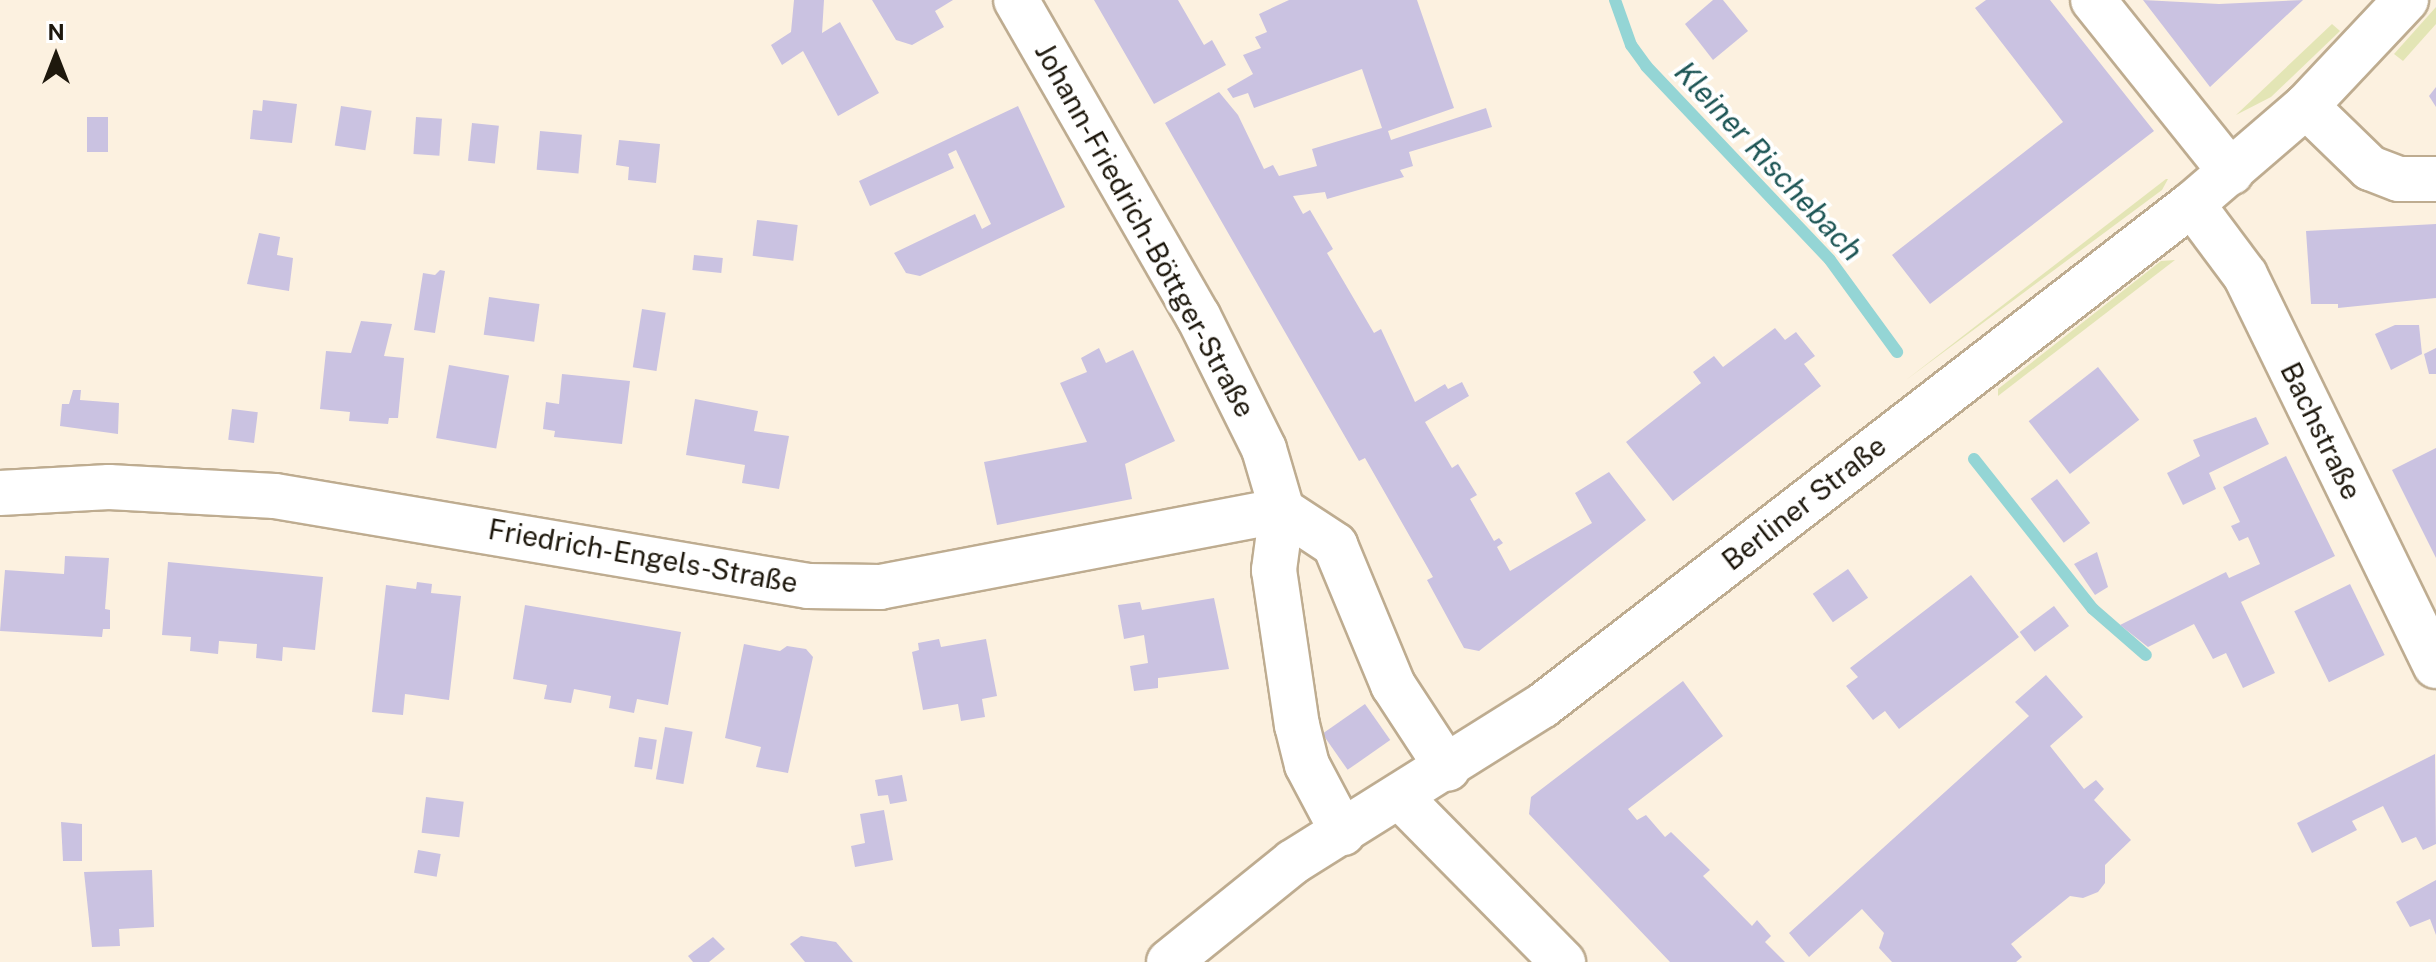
<!DOCTYPE html>
<html>
<head>
<meta charset="utf-8">
<style>
  body { margin:0 }
  #map { position:relative; width:2436px; height:962px; overflow:hidden; background:#fcf1e0; font-family:"Public Sans",sans-serif }
  div>[style] { position:absolute }
  [style*='--x'] { left:calc(var(--x)*1px); top:calc(var(--y)*1px); width:calc(var(--w)*1px); rotate:calc(var(--a)*1deg) }
  .green>* { inset:0; background:#e3e5b5 }
  .stream>* { height:12px; margin:-6px; padding:0 6px; transform-origin:6px; border-radius:6px; background:#94d5d5 }
  .building>* { inset:0; background:#cac2e1; transform-origin:0 0 }
  .roads { filter:drop-shadow(2px 0 #beac90) drop-shadow(-2px 0 #beac90) drop-shadow(0 2px #beac90) drop-shadow(0 -2px #beac90) }
  .minor>* { height:44px; margin:-22px; padding:0 22px; transform-origin:22px; border-radius:22px; background:#fff }
  .tertiary>* { height:44px; margin:-22px; padding:0 22px; transform-origin:22px; border-radius:22px; background:#fff }
  .primary>* { height:44px; margin:-22px; padding:0 22px; transform-origin:22px; border-radius:22px; background:#fff }
  span { translate:-50% -50%; white-space:nowrap; text-align:center; line-height:1.15; -webkit-text-stroke:8px #fff; paint-order:stroke }
  .street-label { font-size:28px; color:#1e180d }
  .water-label { font-size:30px; color:#1d5555; font-style:italic }
  .north { position:absolute; left:16px; top:16px; width:80px; height:80px; -webkit-text-stroke:6px #fff; paint-order:stroke; rotate:0deg; font-size:22px; font-weight:700; line-height:32px; text-align:center; color:#1e180d }
  .north::after { content:''; display:block; margin:auto; width:28px; height:36px; background:#1e180d; clip-path:polygon(50% 0,100% 100%,50% 72%,0 100%) }
</style>
</head>
<body>
<div id="map">
  <div class="green">
    <div style="clip-path:polygon(2436px 7px,2436px 24px,2403px 61px,2394px 54px)"></div>
    <div style="clip-path:polygon(2332px 24px,2340px 31px,2271px 97px,2236px 115px)"></div>
    <div style="clip-path:polygon(2168px 179px,2162px 190px,1906px 380px,2166px 179px)"></div>
    <div style="clip-path:polygon(2175px 260px,1998px 396px,1998px 389px,2161px 261px)"></div>
  </div>
  <div class="stream">
    <div style="--x:1615;--y:0;--w:48;--a:70.4"></div>
    <div style="--x:1631;--y:45;--w:26;--a:54"></div>
    <div style="--x:1646;--y:66;--w:267;--a:46.5"></div>
    <div style="--x:1830;--y:260;--w:114;--a:53.9"></div>
    <div style="--x:1974;--y:459;--w:191;--a:51.6"></div>
    <div style="--x:2093;--y:609;--w:70;--a:41"></div>
  </div>
  <div class="building">
    <div style="clip-path:polygon(794px 0,824px 0,822px 33px,840px 22px,879px 93px,838px 116px,803px 51px,782px 65px,771px 45px,791px 32px)"></div>
    <div style="clip-path:polygon(872px 0,953px 0,935px 11px,944px 27px,912px 45px,896px 40px)"></div>
    <div style="clip-path:polygon(1094px 0,1178px 0,1204px 45px,1212px 40px,1226px 65px,1154px 104px)"></div>
    <div style="clip-path:polygon(1289px 0,1417px 0,1454px 108px,1388px 131px,1391px 140px,1486px 108px,1492px 127px,1409px 152px,1413px 166px,1400px 170px,1404px 177px,1327px 199px,1325px 192px,1293px 196px,1303px 214px,1310px 210px,1333px 249px,1327px 253px,1374px 333px,1381px 329px,1415px 402px,1445px 384px,1448px 389px,1462px 382px,1469px 396px,1425px 422px,1452px 468px,1458px 464px,1477px 495px,1470px 499px,1494px 541px,1499px 538px,1503px 543px,1497px 547px,1510px 571px,1592px 523px,1575px 493px,1609px 472px,1646px 520px,1479px 651px,1464px 648px,1427px 580px,1433px 577px,1365px 458px,1359px 461px,1165px 123px,1219px 92px,1238px 115px,1264px 169px,1273px 165px,1279px 176px,1317px 166px,1312px 149px,1382px 128px,1362px 69px,1254px 108px,1248px 93px,1233px 98px,1227px 89px,1253px 74px,1243px 55px,1261px 48px,1255px 37px,1267px 32px,1259px 14px)"></div>
    <div style="clip-path:polygon(1713px 0,1723px 0,1748px 31px,1713px 60px,1685px 24px)"></div>
    <div style="clip-path:polygon(1986px 0,2050px 0,2154px 131px,1930px 304px,1892px 255px,2063px 122px,1975px 8px)"></div>
    <div style="clip-path:polygon(2143px 0,2219px 4px,2303px 0,2210px 87px)"></div>
    <div style="clip-path:polygon(2436px 87px,2436px 107px,2429px 96px)"></div>
    <div style="clip-path:polygon(263px 100px,297px 104px,292px 143px,250px 139px,253px 110px,262px 111px)"></div>
    <div style="left:341px;top:106px;width:31px;height:40px;rotate:9deg"></div>
    <div style="clip-path:polygon(1018px 106px,1065px 207px,920px 276px,906px 273px,894px 253px,975px 214px,982px 229px,991px 224px,956px 150px,948px 154px,954px 168px,870px 206px,859px 181px)"></div>
    <div style="left:87px;top:117px;width:21px;height:35px"></div>
    <div style="left:416px;top:117px;width:26px;height:37px;rotate:4deg"></div>
    <div style="left:472px;top:123px;width:27px;height:38px;rotate:6deg"></div>
    <div style="left:540px;top:131px;width:42px;height:39px;rotate:5deg"></div>
    <div style="clip-path:polygon(619px 140px,660px 144px,656px 183px,628px 180px,629px 167px,616px 165px)"></div>
    <div style="left:757px;top:220px;width:41px;height:36px;rotate:7deg"></div>
    <div style="clip-path:polygon(2436px 224px,2436px 298px,2338px 308px,2338px 304px,2311px 304px,2306px 231px)"></div>
    <div style="clip-path:polygon(259px 233px,280px 237px,277px 255px,293px 258px,289px 291px,247px 284px)"></div>
    <div style="left:694px;top:255px;width:29px;height:15px;rotate:6deg"></div>
    <div style="clip-path:polygon(440px 270px,445px 271px,435px 333px,414px 330px,423px 273px,435px 275px)"></div>
    <div style="left:489px;top:297px;width:51px;height:38px;rotate:8deg"></div>
    <div style="left:642px;top:309px;width:24px;height:59px;rotate:9deg"></div>
    <div style="clip-path:polygon(361px 321px,392px 324px,384px 356px,404px 358px,398px 418px,389px 418px,388px 424px,349px 421px,350px 412px,320px 409px,326px 351px,351px 353px)"></div>
    <div style="clip-path:polygon(2395px 325px,2419px 325px,2422px 354px,2391px 370px,2375px 334px)"></div>
    <div style="clip-path:polygon(1775px 328px,1785px 340px,1796px 332px,1815px 356px,1804px 364px,1821px 386px,1673px 501px,1626px 442px,1701px 383px,1693px 372px,1714px 356px,1723px 367px)"></div>
    <div style="clip-path:polygon(1099px 348px,1106px 363px,1133px 350px,1175px 441px,1125px 464px,1132px 499px,997px 525px,984px 462px,1087px 442px,1060px 383px,1087px 372px,1081px 358px)"></div>
    <div style="clip-path:polygon(2436px 348px,2436px 374px,2429px 374px,2424px 354px)"></div>
    <div style="left:449px;top:365px;width:61px;height:74px;rotate:10deg"></div>
    <div style="left:2098px;top:367px;width:67px;height:88px;rotate:52deg"></div>
    <div style="clip-path:polygon(562px 374px,630px 381px,622px 444px,554px 437px,555px 431px,543px 429px,546px 402px,559px 404px)"></div>
    <div style="clip-path:polygon(73px 390px,81px 390px,80px 400px,119px 403px,118px 434px,60px 426px,62px 404px,69px 404px)"></div>
    <div style="clip-path:polygon(695px 399px,758px 411px,754px 431px,789px 436px,779px 489px,742px 483px,745px 465px,686px 455px)"></div>
    <div style="left:232px;top:409px;width:26px;height:31px;rotate:7deg"></div>
    <div style="clip-path:polygon(2256px 417px,2269px 444px,2209px 473px,2216px 489px,2183px 505px,2167px 473px,2200px 456px,2193px 440px)"></div>
    <div style="clip-path:polygon(2436px 448px,2436px 558px,2392px 470px)"></div>
    <div style="clip-path:polygon(2286px 456px,2335px 556px,2241px 602px,2275px 673px,2243px 688px,2226px 653px,2213px 659px,2194px 624px,2148px 647px,2120px 625px,2226px 572px,2229px 578px,2260px 564px,2248px 537px,2239px 541px,2231px 526px,2240px 522px,2223px 487px)"></div>
    <div style="left:2057px;top:479px;width:55px;height:33px;rotate:53deg"></div>
    <div style="clip-path:polygon(2097px 552px,2108px 587px,2095px 595px,2074px 564px)"></div>
    <div style="clip-path:polygon(65px 556px,109px 558px,105px 609px,110px 610px,110px 629px,103px 629px,102px 637px,0 631px,5px 570px,64px 574px)"></div>
    <div style="clip-path:polygon(168px 562px,323px 577px,315px 650px,283px 647px,282px 661px,256px 658px,257px 644px,219px 641px,218px 654px,190px 651px,191px 637px,162px 635px)"></div>
    <div style="left:1848px;top:569px;width:35px;height:43px;rotate:55deg"></div>
    <div style="clip-path:polygon(1971px 575px,2019px 637px,1899px 729px,1885px 711px,1873px 720px,1846px 686px,1858px 677px,1850px 668px)"></div>
    <div style="clip-path:polygon(417px 582px,432px 584px,431px 593px,461px 596px,449px 700px,405px 694px,403px 715px,372px 712px,386px 585px,416px 589px)"></div>
    <div style="left:2350px;top:584px;width:79px;height:62px;rotate:64deg"></div>
    <div style="clip-path:polygon(1214px 598px,1229px 669px,1158px 678px,1158px 688px,1134px 691px,1130px 666px,1148px 663px,1144px 635px,1124px 639px,1118px 605px,1140px 602px,1142px 610px)"></div>
    <div style="clip-path:polygon(525px 605px,681px 632px,668px 705px,637px 699px,634px 713px,609px 708px,611px 696px,574px 689px,571px 703px,544px 699px,547px 685px,513px 679px)"></div>
    <div style="left:2054px;top:606px;width:25px;height:43px;rotate:53deg"></div>
    <div style="clip-path:polygon(939px 639px,941px 647px,986px 639px,997px 696px,982px 699px,985px 717px,961px 721px,958px 704px,923px 710px,912px 652px,919px 650px,918px 643px)"></div>
    <div style="clip-path:polygon(744px 644px,780px 651px,787px 646px,806px 649px,813px 657px,788px 773px,756px 767px,761px 747px,725px 738px)"></div>
    <div style="clip-path:polygon(2046px 675px,2083px 717px,2050px 746px,2084px 789px,2096px 780px,2104px 789px,2094px 800px,2131px 840px,2105px 865px,2105px 883px,2098px 892px,2083px 898px,2070px 896px,2011px 944px,2022px 957px,2016px 962px,1892px 962px,1879px 948px,1884px 933px,1862px 909px,1809px 957px,1789px 933px,2029px 716px,2015px 702px)"></div>
    <div style="clip-path:polygon(1683px 681px,1723px 736px,1628px 809px,1637px 820px,1646px 815px,1665px 837px,1671px 832px,1710px 870px,1703px 876px,1752px 926px,1757px 920px,1771px 936px,1765px 942px,1785px 962px,1670px 962px,1529px 814px,1531px 797px)"></div>
    <div style="left:1365px;top:704px;width:44px;height:52px;rotate:55deg"></div>
    <div style="left:665px;top:727px;width:28px;height:53px;rotate:10deg"></div>
    <div style="left:639px;top:737px;width:18px;height:30px;rotate:9deg"></div>
    <div style="clip-path:polygon(2435px 754px,2436px 844px,2423px 850px,2416px 837px,2402px 843px,2383px 806px,2352px 821px,2357px 830px,2312px 853px,2297px 823px)"></div>
    <div style="clip-path:polygon(902px 775px,907px 801px,890px 804px,888px 795px,878px 796px,875px 780px)"></div>
    <div style="left:426px;top:797px;width:38px;height:36px;rotate:7deg"></div>
    <div style="clip-path:polygon(884px 810px,893px 860px,855px 867px,851px 846px,865px 843px,860px 814px)"></div>
    <div style="clip-path:polygon(61px 822px,82px 824px,82px 861px,63px 861px)"></div>
    <div style="left:418px;top:850px;width:23px;height:23px;rotate:10deg"></div>
    <div style="clip-path:polygon(152px 870px,154px 927px,119px 929px,120px 946px,92px 947px,84px 872px)"></div>
    <div style="clip-path:polygon(2436px 880px,2436px 935px,2430px 919px,2410px 927px,2396px 902px)"></div>
    <div style="clip-path:polygon(801px 936px,836px 942px,853px 962px,805px 962px,790px 944px)"></div>
    <div style="clip-path:polygon(713px 937px,725px 949px,709px 962px,693px 962px,688px 956px)"></div>
  </div>
  <div class="roads">
    <div class="minor">
      <div style="--x:1016;--y:0;--w:365;--a:60.1"></div>
      <div style="--x:1198;--y:316;--w:148;--a:63.6"></div>
      <div style="--x:1264;--y:449;--w:64;--a:73.6"></div>
      <div style="--x:1282;--y:510;--w:61;--a:97.6"></div>
      <div style="--x:1274;--y:570;--w:157;--a:81.6"></div>
      <div style="--x:1297;--y:725;--w:41;--a:76"></div>
      <div style="--x:1307;--y:765;--w:77;--a:62.1"></div>
      <div style="--x:2093;--y:0;--w:221;--a:51.3"></div>
      <div style="--x:2306;--y:106;--w:89;--a:44.1"></div>
      <div style="--x:2370;--y:168;--w:31;--a:21"></div>
      <div style="--x:2399;--y:179;--w:37;--a:0"></div>
      <div style="--x:2192;--y:204;--w:89;--a:53.3"></div>
      <div style="--x:2245;--y:275;--w:435;--a:64"></div>
      <div style="--x:0;--y:493;--w:109;--a:-3.2"></div>
      <div style="--x:109;--y:487;--w:166;--a:3.1"></div>
      <div style="--x:275;--y:496;--w:541;--a:9.58"></div>
      <div style="--x:808;--y:586;--w:72;--a:0.8"></div>
      <div style="--x:880;--y:587;--w:409;--a:-10.8"></div>
      <div style="--x:1282;--y:510;--w:64;--a:33.4"></div>
      <div style="--x:1335;--y:545;--w:152;--a:67.5"></div>
      <div style="--x:1393;--y:685;--w:100;--a:56.8"></div>
    </div>
    <div class="tertiary">
      <div style="--x:1401;--y:798;--w:231;--a:45.4"></div>
    </div>
    <div class="primary">
      <div style="--x:1169;--y:962;--w:159;--a:-38.9"></div>
      <div style="--x:1293;--y:862;--w:294;--a:-32.1"></div>
      <div style="--x:1542;--y:706;--w:821;--a:-37.68"></div>
      <div style="--x:2192;--y:204;--w:150;--a:-40.7"></div>
      <div style="--x:2306;--y:106;--w:146;--a:-46.7"></div>
    </div>
  </div>
  <div class="street-label">
    <span style="left:1145px;top:230px;rotate:61deg">Johann-Friedrich-Böttger-Straße</span>
    <span style="left:2321px;top:431px;rotate:64deg">Bachstraße</span>
    <span style="left:1804px;top:503px;rotate:-38deg">Berliner Straße</span>
    <span style="left:643px;top:556px;rotate:10deg">Friedrich-Engels-Straße</span>
  </div>
  <div class="water-label">
    <span style="left:1769px;top:161px;rotate:47deg">Kleiner Rischebach</span>
  </div>
  <div class="north">N</div>
</div>
</body>
</html>
